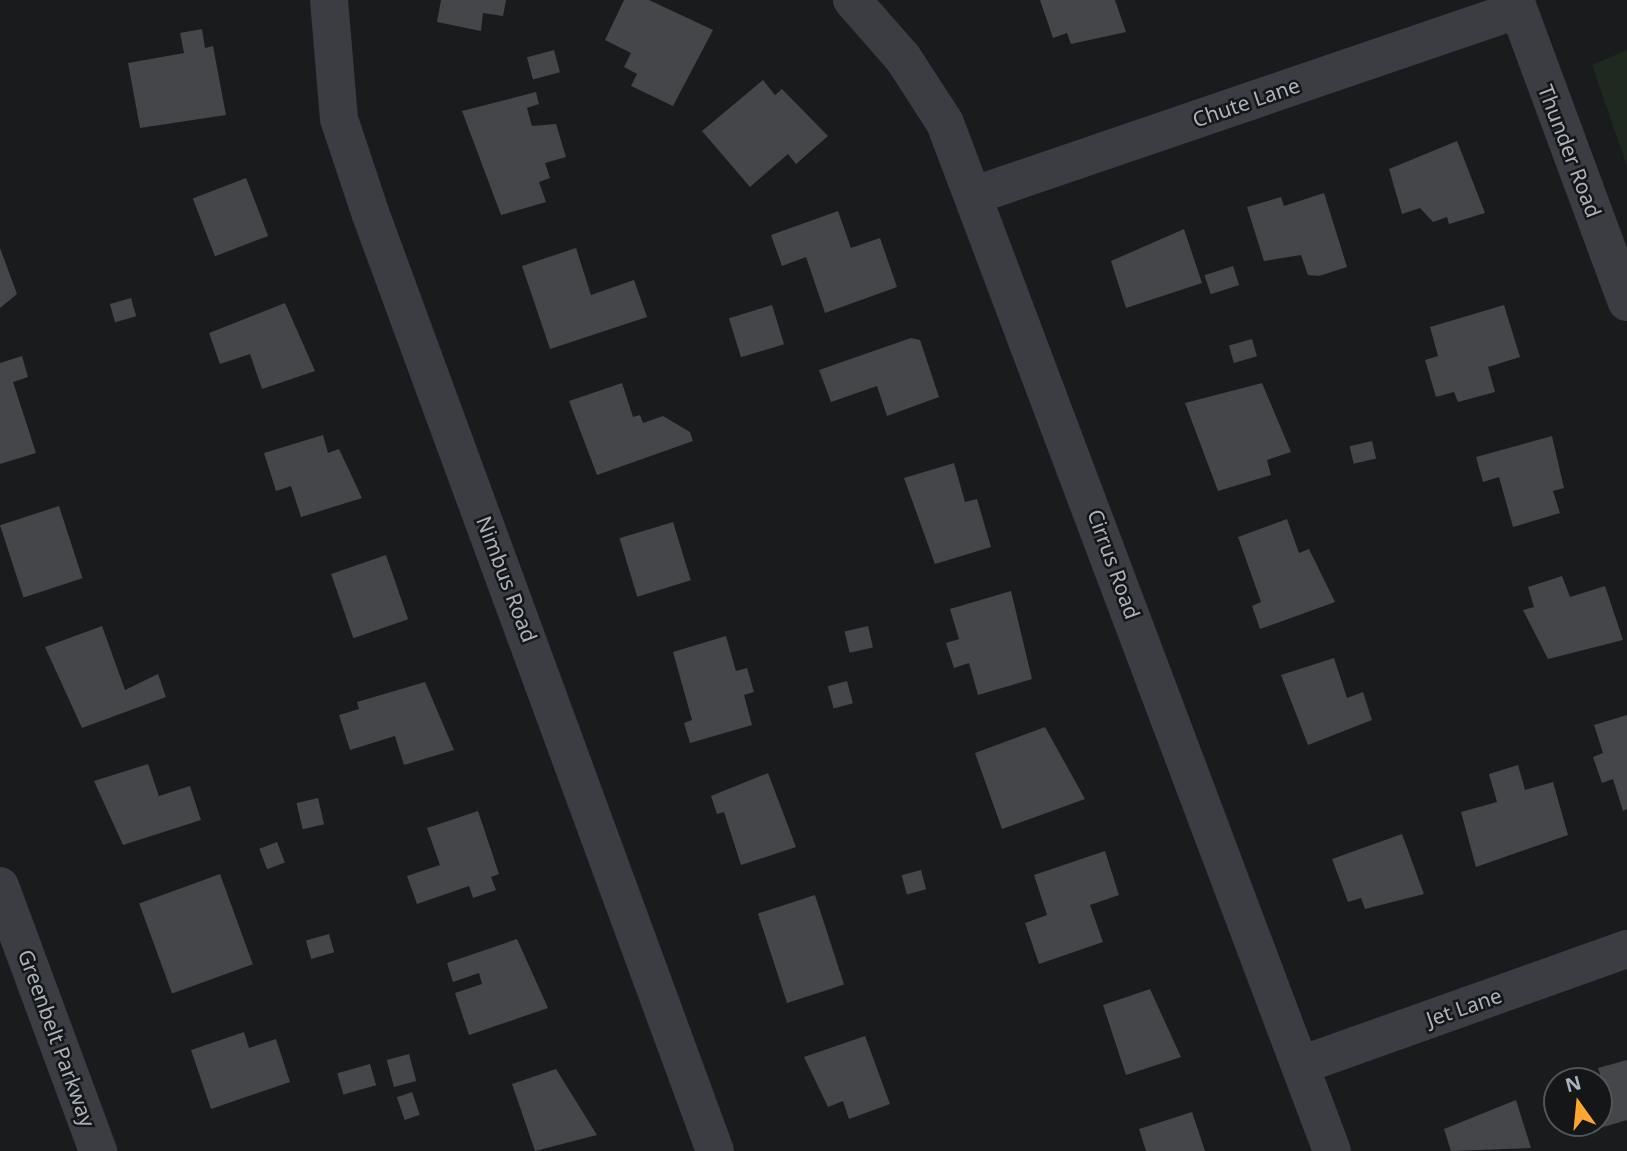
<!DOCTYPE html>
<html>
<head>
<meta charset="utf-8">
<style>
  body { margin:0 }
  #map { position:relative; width:1627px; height:1151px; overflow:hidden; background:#1a1b1d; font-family:"Noto Sans",sans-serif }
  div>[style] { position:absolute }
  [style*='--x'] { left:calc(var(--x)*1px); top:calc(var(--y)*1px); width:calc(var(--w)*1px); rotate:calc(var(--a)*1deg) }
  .green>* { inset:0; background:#202920 }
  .building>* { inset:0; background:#44464a; transform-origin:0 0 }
  .minor>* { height:38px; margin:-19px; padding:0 19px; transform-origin:19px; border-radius:19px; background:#3b3d43 }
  span { translate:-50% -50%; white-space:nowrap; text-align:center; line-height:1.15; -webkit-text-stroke:5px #151618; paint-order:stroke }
  .street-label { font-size:21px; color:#acb3be }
  .north { position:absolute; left:1543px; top:1067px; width:70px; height:70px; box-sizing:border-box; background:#151618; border:2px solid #51555a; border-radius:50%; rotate:345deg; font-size:19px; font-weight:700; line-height:28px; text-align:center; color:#acb3be }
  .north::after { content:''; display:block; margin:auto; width:24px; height:32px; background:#ffa631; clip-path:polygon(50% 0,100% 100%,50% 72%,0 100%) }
</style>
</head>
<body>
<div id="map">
  <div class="green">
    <div style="clip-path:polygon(1627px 50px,1627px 166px,1592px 65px)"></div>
  </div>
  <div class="building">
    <div style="clip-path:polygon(441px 0,506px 0,503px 16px,483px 13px,481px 31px,437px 22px)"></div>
    <div style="clip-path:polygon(624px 0,649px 0,713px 30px,673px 106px,631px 86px,637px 74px,624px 67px,631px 53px,605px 40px)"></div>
    <div style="clip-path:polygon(1040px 0,1115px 0,1126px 32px,1071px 44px,1067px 33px,1053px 38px)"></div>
    <div style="clip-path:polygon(202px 29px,205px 48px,213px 46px,226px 115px,140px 128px,128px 63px,184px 53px,180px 33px)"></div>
    <div style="left:554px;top:50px;width:23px;height:28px;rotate:75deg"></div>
    <div style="clip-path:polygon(763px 80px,775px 95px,782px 89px,828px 136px,796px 164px,788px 154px,750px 187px,702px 131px)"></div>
    <div style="clip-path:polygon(536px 92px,539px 104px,527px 108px,532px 126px,556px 124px,566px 157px,545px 163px,550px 178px,539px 182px,546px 202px,501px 215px,462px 111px)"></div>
    <div style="clip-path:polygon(1457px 141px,1485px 213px,1449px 224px,1447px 217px,1433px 222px,1420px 208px,1402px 214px,1389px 169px)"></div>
    <div style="left:246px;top:178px;width:62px;height:57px;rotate:69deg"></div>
    <div style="clip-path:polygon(1324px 193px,1347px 267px,1319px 276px,1308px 275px,1301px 255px,1264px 261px,1247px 207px,1281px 197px,1284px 206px)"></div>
    <div style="clip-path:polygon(838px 211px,851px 248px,880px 238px,897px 287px,825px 313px,806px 257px,782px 266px,771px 235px)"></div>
    <div style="clip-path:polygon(1184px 229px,1202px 283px,1126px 308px,1111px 261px)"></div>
    <div style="clip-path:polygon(0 248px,17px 294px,0 308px)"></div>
    <div style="clip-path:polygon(576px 248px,591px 295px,634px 280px,647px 317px,550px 349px,522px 266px)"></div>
    <div style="left:1233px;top:266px;width:20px;height:30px;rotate:72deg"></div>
    <div style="left:131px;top:298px;width:19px;height:22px;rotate:74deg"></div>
    <div style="clip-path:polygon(285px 303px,315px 371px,262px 389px,250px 354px,220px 364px,209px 333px)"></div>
    <div style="left:772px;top:305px;width:41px;height:45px;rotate:73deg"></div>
    <div style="clip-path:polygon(1504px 305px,1520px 357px,1488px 367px,1495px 392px,1458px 402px,1454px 392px,1436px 397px,1425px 360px,1438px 356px,1430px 327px)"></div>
    <div style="clip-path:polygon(911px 338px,920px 340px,939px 397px,887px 416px,877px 386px,831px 402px,819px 370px)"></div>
    <div style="left:1252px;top:339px;width:18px;height:24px;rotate:74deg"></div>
    <div style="clip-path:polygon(22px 356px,28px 377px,13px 382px,36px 453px,0 464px,0 363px)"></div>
    <div style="clip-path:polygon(622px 383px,633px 417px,640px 415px,643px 423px,663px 416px,690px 432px,693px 441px,597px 475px,569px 401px)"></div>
    <div style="clip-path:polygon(1262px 383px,1291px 452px,1267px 460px,1271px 475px,1218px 491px,1185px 403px)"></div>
    <div style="clip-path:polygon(323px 435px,328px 453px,339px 449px,362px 498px,301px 517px,291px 486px,276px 491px,264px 453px)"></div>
    <div style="clip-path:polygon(1552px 436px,1564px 488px,1553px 491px,1560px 513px,1513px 527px,1499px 477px,1483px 482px,1476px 457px)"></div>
    <div style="left:1372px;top:441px;width:18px;height:23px;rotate:77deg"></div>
    <div style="clip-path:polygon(954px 463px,965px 502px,977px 499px,991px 547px,935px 564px,904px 478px)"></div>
    <div style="left:59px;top:506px;width:76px;height:62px;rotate:72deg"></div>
    <div style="clip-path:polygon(1287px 519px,1299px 553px,1309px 549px,1335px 602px,1260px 629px,1252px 606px,1261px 602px,1238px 537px)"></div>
    <div style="left:673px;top:522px;width:61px;height:56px;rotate:73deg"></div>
    <div style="left:386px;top:555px;width:68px;height:58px;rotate:71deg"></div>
    <div style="clip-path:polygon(1562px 576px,1570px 597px,1605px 586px,1623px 640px,1548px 659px,1523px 610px,1534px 607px,1528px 587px)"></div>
    <div style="clip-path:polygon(1011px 591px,1032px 679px,978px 695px,969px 663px,954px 668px,946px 643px,959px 639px,950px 609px)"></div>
    <div style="clip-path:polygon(102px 626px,125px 690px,158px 674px,166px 697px,82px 728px,45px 647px)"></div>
    <div style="left:868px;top:626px;width:22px;height:24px;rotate:77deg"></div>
    <div style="clip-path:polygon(726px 636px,736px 671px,747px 668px,754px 692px,744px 695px,752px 725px,690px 743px,684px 723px,692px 720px,673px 652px)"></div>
    <div style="clip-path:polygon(1334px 658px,1347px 698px,1363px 692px,1372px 720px,1308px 745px,1281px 675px)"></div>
    <div style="left:847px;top:681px;width:23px;height:20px;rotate:75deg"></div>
    <div style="clip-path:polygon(425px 682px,454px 750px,404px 765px,395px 736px,350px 750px,339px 715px,359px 709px,357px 702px)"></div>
    <div style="clip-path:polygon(1627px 715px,1627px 809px,1623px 811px,1613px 779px,1602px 783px,1593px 757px,1603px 753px,1594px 725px)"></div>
    <div style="clip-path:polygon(1045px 727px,1085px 799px,1002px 829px,975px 753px)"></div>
    <div style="clip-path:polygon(148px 764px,159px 796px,190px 786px,201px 820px,123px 845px,94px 781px)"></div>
    <div style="clip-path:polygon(1518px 765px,1525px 790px,1553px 782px,1568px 835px,1476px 867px,1461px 812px,1497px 802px,1489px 774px)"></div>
    <div style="clip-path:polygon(768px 773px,796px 847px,741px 865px,724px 812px,717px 814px,711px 796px)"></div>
    <div style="left:318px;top:798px;width:27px;height:22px;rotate:77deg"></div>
    <div style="clip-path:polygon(478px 811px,499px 874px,491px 877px,496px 890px,473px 898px,469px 886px,417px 904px,407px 876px,440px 865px,427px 828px)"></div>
    <div style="clip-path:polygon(1402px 834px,1424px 894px,1365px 909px,1361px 898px,1348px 902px,1332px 859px)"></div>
    <div style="left:277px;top:842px;width:22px;height:19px;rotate:69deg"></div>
    <div style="clip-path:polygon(1105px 851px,1119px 895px,1090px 905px,1103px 942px,1039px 964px,1025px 923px,1047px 915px,1034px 875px)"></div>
    <div style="left:921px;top:870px;width:20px;height:20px;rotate:75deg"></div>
    <div style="left:220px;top:874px;width:96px;height:86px;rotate:70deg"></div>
    <div style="left:815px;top:895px;width:94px;height:60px;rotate:72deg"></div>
    <div style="left:329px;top:934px;width:19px;height:24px;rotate:74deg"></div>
    <div style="clip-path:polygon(517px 939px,548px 1008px,469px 1035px,455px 993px,482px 984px,479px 973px,453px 982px,447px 963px)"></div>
    <div style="clip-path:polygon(1150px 989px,1181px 1057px,1126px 1075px,1103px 1005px)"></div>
    <div style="clip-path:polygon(244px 1032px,249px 1048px,276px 1039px,290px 1082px,211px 1109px,191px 1050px)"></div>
    <div style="clip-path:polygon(865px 1036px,890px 1104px,849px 1119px,843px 1101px,828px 1107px,804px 1057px)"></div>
    <div style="left:409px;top:1054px;width:28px;height:23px;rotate:75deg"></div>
    <div style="clip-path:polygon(1627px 1060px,1627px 1120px,1590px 1131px,1588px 1123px,1599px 1123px,1599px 1081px,1590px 1080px,1601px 1077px,1598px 1068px)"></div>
    <div style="left:370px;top:1064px;width:22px;height:34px;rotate:74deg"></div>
    <div style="clip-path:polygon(556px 1069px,597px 1135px,535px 1151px,512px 1084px)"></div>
    <div style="left:412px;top:1092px;width:24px;height:16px;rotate:71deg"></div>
    <div style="clip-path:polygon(1516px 1100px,1531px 1148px,1451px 1151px,1444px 1129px)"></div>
    <div style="clip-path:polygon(1192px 1112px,1205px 1151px,1146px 1151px,1139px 1129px)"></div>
  </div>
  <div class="minor">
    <div style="--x:329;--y:0;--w:119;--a:85.2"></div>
    <div style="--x:339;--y:119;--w:101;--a:71.6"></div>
    <div style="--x:371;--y:215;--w:997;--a:69.82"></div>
    <div style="--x:852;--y:0;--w:77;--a:48.7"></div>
    <div style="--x:903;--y:58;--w:77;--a:57.1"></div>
    <div style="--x:945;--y:123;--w:1098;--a:69.37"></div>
    <div style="--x:1515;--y:0;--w:322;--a:69.7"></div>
    <div style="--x:975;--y:195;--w:573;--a:-18.85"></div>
    <div style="--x:0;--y:886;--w:283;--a:69.7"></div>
    <div style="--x:1301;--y:1065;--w:346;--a:-19.6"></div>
  </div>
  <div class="street-label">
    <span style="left:1246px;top:102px;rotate:-19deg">Chute Lane</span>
    <span style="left:1570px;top:151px;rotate:69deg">Thunder Road</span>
    <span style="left:1114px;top:564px;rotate:70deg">Cirrus Road</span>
    <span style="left:507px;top:579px;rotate:69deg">Nimbus Road</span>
    <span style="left:1464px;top:1007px;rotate:-19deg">Jet Lane</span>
    <span style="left:57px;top:1038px;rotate:70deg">Greenbelt Parkway</span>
  </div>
  <div class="north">N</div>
</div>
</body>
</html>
